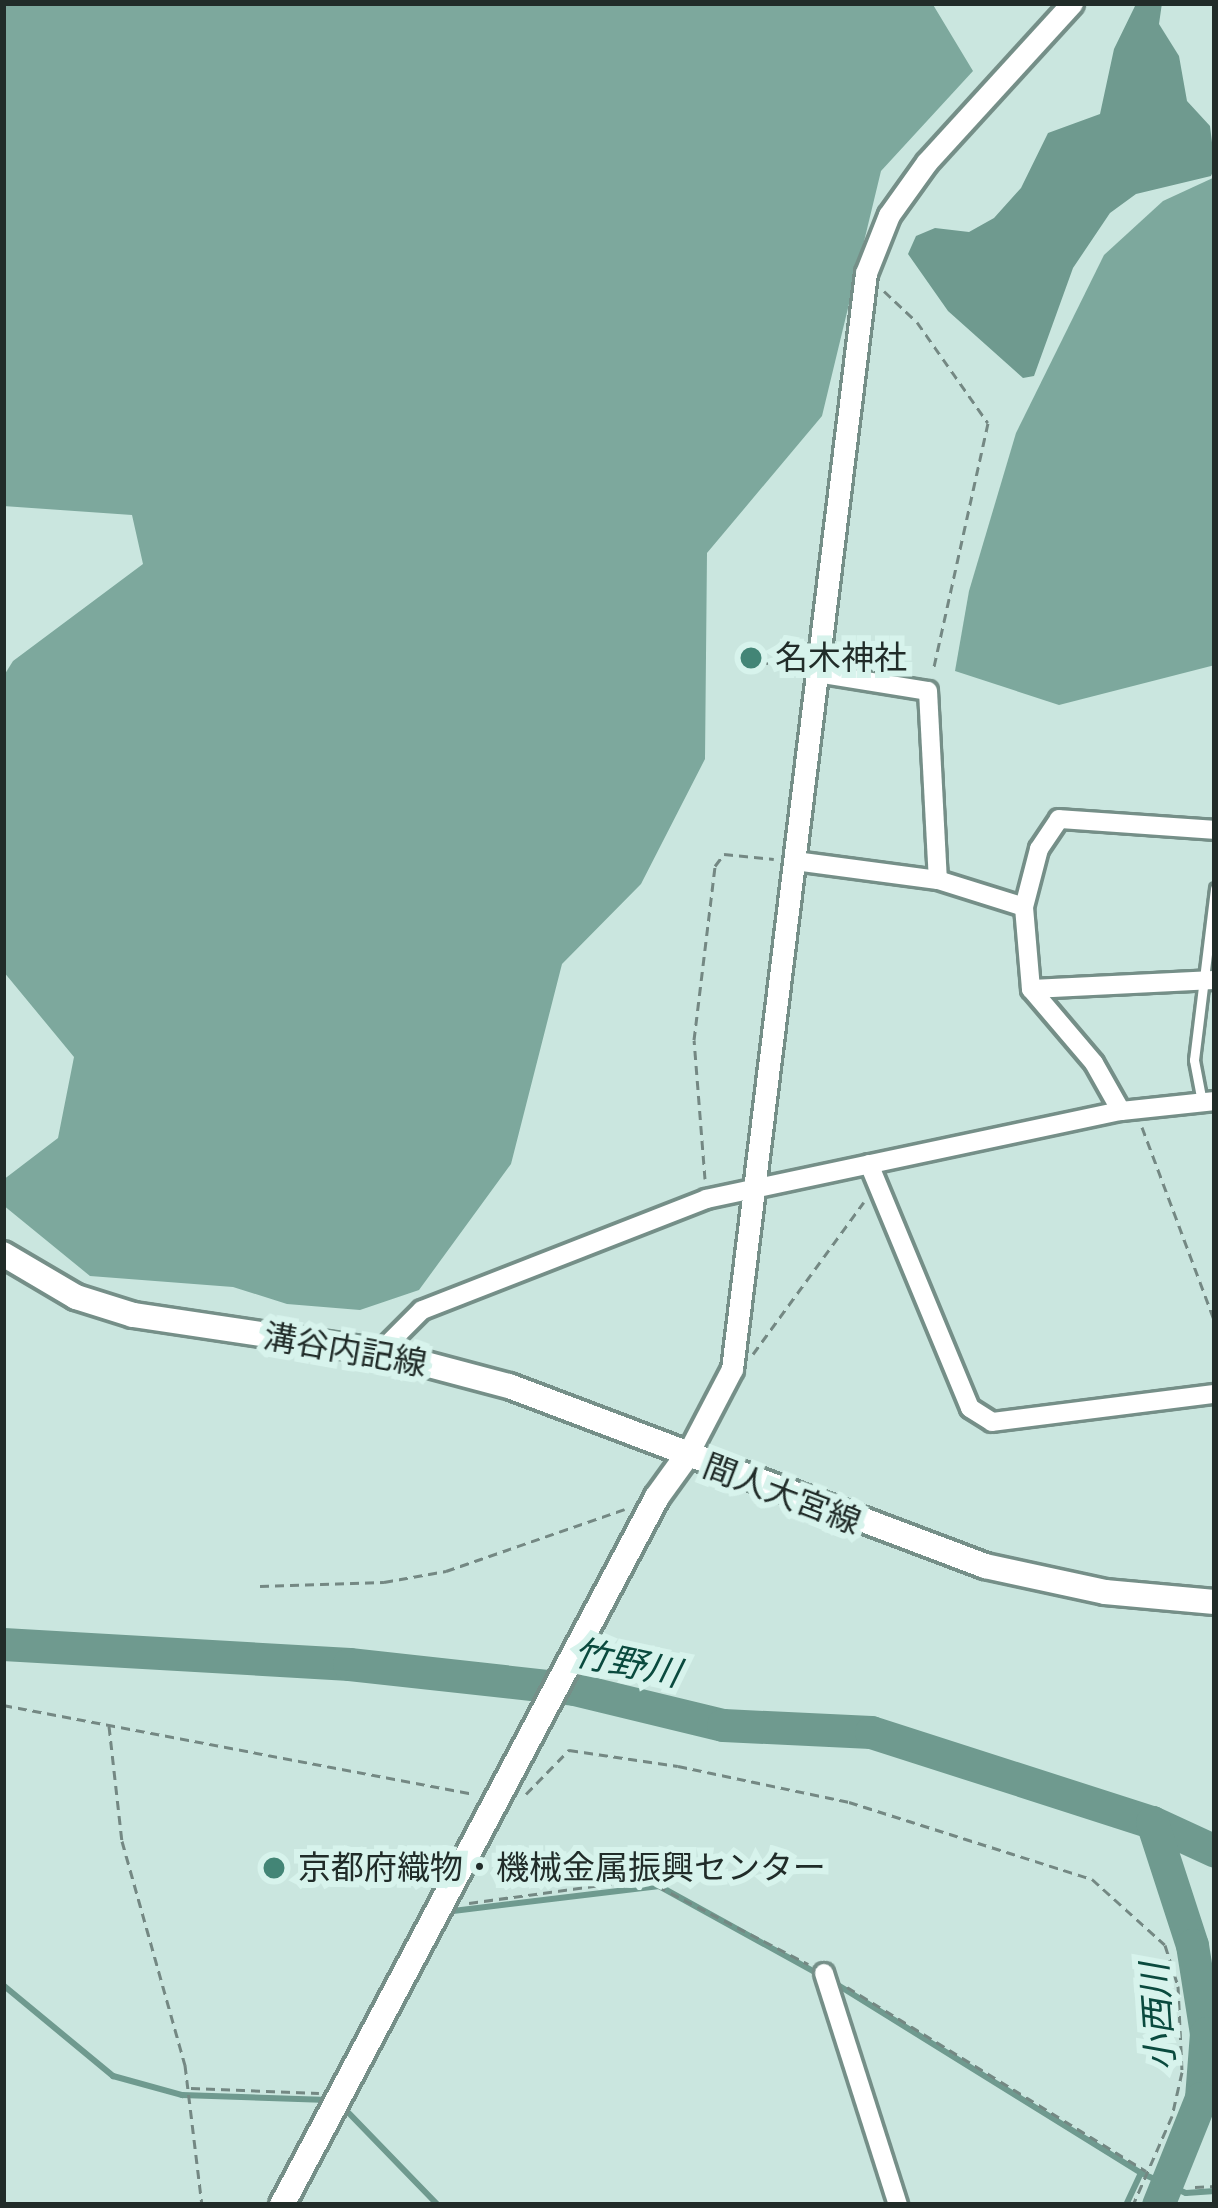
<!DOCTYPE html>
<html>
<head>
<meta charset="utf-8">
<style>
  body { margin:0 }
  #map { position:relative; width:1218px; height:2208px; overflow:hidden; background:#cae6df; font-family:Inter,"Noto Sans JP",sans-serif }
  div>[style] { position:absolute }
  [style*='--x'] { left:calc(var(--x)*1px); top:calc(var(--y)*1px); width:calc(var(--w)*1px); rotate:calc(var(--a)*1deg) }
  .forest>* { inset:0; background:#7da89d }
  .water>* { inset:0; background:#6f9a8f }
  .stream>* { height:6px; margin:-3px; padding:0 3px; transform-origin:3px; border-radius:3px; background:#6f9a8f }
  .river>* { height:33px; margin:-16.5px; padding:0 16.5px; transform-origin:16.5px; border-radius:16.5px; background:#6f9a8f }
  .path>* { height:3px; margin-top:-1.5px; transform-origin:0; background:repeating-linear-gradient(90deg,#748883 0 9px,transparent 0 15px) }
  .roads { filter:drop-shadow(3px 0 #758f88) drop-shadow(-3px 0 #758f88) drop-shadow(0 3px #758f88) drop-shadow(0 -3px #758f88) }
  .service>* { height:9px; margin:-4.5px; padding:0 4.5px; transform-origin:4.5px; border-radius:4.5px; background:#fff }
  .minor>* { height:18px; margin:-9px; padding:0 9px; transform-origin:9px; border-radius:9px; background:#fff }
  .tertiary>* { height:21px; margin:-10.5px; padding:0 10.5px; transform-origin:10.5px; border-radius:10.5px; background:#fff }
  .secondary>* { height:24px; margin:-12px; padding:0 12px; transform-origin:12px; border-radius:12px; background:#fff }
  .dots>* { width:33px; height:33px; translate:-50% -50%; box-sizing:border-box; border:6px solid #d7f3ec; border-radius:50% }
  span { translate:-50% -50%; white-space:nowrap; text-align:center; line-height:1.15; -webkit-text-stroke:12px #d7f3ec; paint-order:stroke }
  .poi-label { font-size:33px; color:#212c29 }
  .left { translate:0 -50%; text-align:left }
  .street-label { font-size:33px; color:#212c29 }
  .water-label { font-size:36px; color:#0a4a3e; font-style:italic }
  .frame { position:absolute; inset:0; border:6px solid #212c29; pointer-events:none }
</style>
</head>
<body>
<div id="map">
  <div class="forest">
    <div style="clip-path:polygon(3px 3px,932px 3px,973px 71px,881px 171px,822px 416px,707px 553px,705px 759px,641px 884px,562px 964px,511px 1164px,419px 1290px,360px 1310px,287px 1304px,233px 1287px,90px 1276px,3px 1205px,3px 1180px,58px 1138px,74px 1057px,3px 971px,3px 677px,13px 661px,143px 564px,132px 515px,3px 506px)"></div>
    <div style="clip-path:polygon(1215px 177px,1215px 665px,1059px 705px,955px 671px,969px 591px,1016px 433px,1104px 255px,1163px 201px)"></div>
  </div>
  <div class="water">
    <div style="clip-path:polygon(1162px 3px,1159px 24px,1179px 56px,1187px 101px,1210px 126px,1215px 167px,1211px 176px,1136px 194px,1110px 213px,1073px 268px,1034px 376px,1023px 378px,948px 311px,908px 254px,916px 236px,935px 228px,969px 232px,994px 218px,1021px 188px,1048px 133px,1100px 114px,1114px 49px,1135px 6px)"></div>
  </div>
  <div class="stream">
    <div style="--x:453;--y:1911;--w:208;--a:-6.9"></div>
    <div style="--x:659;--y:1886;--w:186;--a:28.9"></div>
    <div style="--x:833;--y:1982;--w:362;--a:31.8"></div>
    <div style="--x:1141;--y:2173;--w:49;--a:24"></div>
    <div style="--x:1186;--y:2193;--w:29;--a:-4"></div>
    <div style="--x:3;--y:1985;--w:143;--a:39.6"></div>
    <div style="--x:113;--y:2076;--w:72;--a:15.4"></div>
    <div style="--x:182;--y:2095;--w:146;--a:2"></div>
    <div style="--x:340;--y:2104;--w:141;--a:45.9"></div>
    <div style="--x:1126;--y:2205;--w:35;--a:-65"></div>
  </div>
  <div class="river">
    <div style="--x:3;--y:1644;--w:347;--a:3.3"></div>
    <div style="--x:349;--y:1664;--w:226;--a:6.3"></div>
    <div style="--x:574;--y:1689;--w:153;--a:13.6"></div>
    <div style="--x:723;--y:1725;--w:148;--a:2.7"></div>
    <div style="--x:871;--y:1732;--w:295;--a:17.8"></div>
    <div style="--x:1152;--y:1822;--w:69;--a:24.7"></div>
    <div style="--x:1152;--y:1822;--w:129;--a:72"></div>
    <div style="--x:1192;--y:1945;--w:89;--a:81"></div>
    <div style="--x:1206;--y:2033;--w:65;--a:94.4"></div>
    <div style="--x:1201;--y:2098;--w:115;--a:111.9"></div>
  </div>
  <div class="path">
    <div style="--x:884;--y:291;--w:45;--a:43.2"></div>
    <div style="--x:917;--y:322;--w:123;--a:54.9"></div>
    <div style="--x:988;--y:423;--w:254;--a:102.5"></div>
    <div style="--x:759;--y:661;--w:39;--a:12"></div>
    <div style="--x:1142;--y:1127;--w:208;--a:69.5"></div>
    <div style="--x:705;--y:1179;--w:139;--a:-94.5"></div>
    <div style="--x:694;--y:1040;--w:175;--a:-83.1"></div>
    <div style="--x:715;--y:866;--w:15;--a:-53"></div>
    <div style="--x:724;--y:854;--w:50;--a:5.7"></div>
    <div style="--x:753;--y:1354;--w:188;--a:-53.9"></div>
    <div style="--x:260;--y:1586;--w:124;--a:-1.8"></div>
    <div style="--x:384;--y:1582;--w:63;--a:-10.1"></div>
    <div style="--x:446;--y:1571;--w:189;--a:-19.1"></div>
    <div style="--x:3;--y:1705;--w:478;--a:10.7"></div>
    <div style="--x:109;--y:1726;--w:116;--a:83.6"></div>
    <div style="--x:122;--y:1841;--w:233;--a:74.3"></div>
    <div style="--x:185;--y:2065;--w:141;--a:83.1"></div>
    <div style="--x:526;--y:1794;--w:62;--a:-45.7"></div>
    <div style="--x:569;--y:1750;--w:110;--a:8.4"></div>
    <div style="--x:678;--y:1766;--w:175;--a:11.9"></div>
    <div style="--x:849;--y:1802;--w:255;--a:17.6"></div>
    <div style="--x:1092;--y:1879;--w:98;--a:42.1"></div>
    <div style="--x:1165;--y:1945;--w:43;--a:72.4"></div>
    <div style="--x:1178;--y:1986;--w:86;--a:87.3"></div>
    <div style="--x:1182;--y:2072;--w:45;--a:102.8"></div>
    <div style="--x:1172;--y:2116;--w:97;--a:113.7"></div>
    <div style="--x:469;--y:1903;--w:177;--a:-7.8"></div>
    <div style="--x:644;--y:1879;--w:185;--a:27.4"></div>
    <div style="--x:847;--y:1987;--w:351;--a:31.6"></div>
    <div style="--x:191;--y:2088;--w:128;--a:2.2"></div>
    <div style="--x:1195;--y:2187;--w:20;--a:-3"></div>
  </div>
  <div class="roads">
    <div class="service">
      <div style="--x:1202;--y:1102;--w:43;--a:-100.8"></div>
      <div style="--x:1194;--y:1060;--w:173;--a:-83"></div>
    </div>
    <div class="minor">
      <div style="--x:817;--y:673;--w:112;--a:9.2"></div>
      <div style="--x:928;--y:691;--w:189;--a:87"></div>
      <div style="--x:795;--y:861;--w:144;--a:7.6"></div>
      <div style="--x:938;--y:880;--w:90;--a:17.4"></div>
      <div style="--x:1031;--y:989;--w:184;--a:-2.8"></div>
      <div style="--x:1121;--y:1111;--w:55;--a:-119.4"></div>
      <div style="--x:1094;--y:1063;--w:97;--a:-130.4"></div>
      <div style="--x:1031;--y:989;--w:82;--a:-94.9"></div>
      <div style="--x:1024;--y:907;--w:60;--a:-75.5"></div>
      <div style="--x:1039;--y:849;--w:36;--a:-56"></div>
      <div style="--x:1059;--y:819;--w:156;--a:4"></div>
      <div style="--x:869;--y:1164;--w:264;--a:67.5"></div>
      <div style="--x:970;--y:1408;--w:26;--a:32"></div>
      <div style="--x:992;--y:1422;--w:225;--a:-7.2"></div>
      <div style="--x:380;--y:1352;--w:59;--a:-45"></div>
      <div style="--x:422;--y:1310;--w:305;--a:-21.3"></div>
      <div style="--x:706;--y:1199;--w:424;--a:-12"></div>
      <div style="--x:1121;--y:1111;--w:95;--a:-6.1"></div>
      <div style="--x:824;--y:1973;--w:244;--a:72.3"></div>
    </div>
    <div class="tertiary">
      <div style="--x:686;--y:1457;--w:99;--a:-62.4"></div>
      <div style="--x:732;--y:1369;--w:1104;--a:-83.03"></div>
      <div style="--x:866;--y:273;--w:62;--a:-68.4"></div>
      <div style="--x:889;--y:215;--w:65;--a:-54.4"></div>
      <div style="--x:927;--y:162;--w:215;--a:-47.6"></div>
    </div>
    <div class="secondary">
      <div style="--x:3;--y:1254;--w:85;--a:30.5"></div>
      <div style="--x:76;--y:1297;--w:60;--a:17.5"></div>
      <div style="--x:133;--y:1315;--w:250;--a:8.5"></div>
      <div style="--x:380;--y:1352;--w:133;--a:14.8"></div>
      <div style="--x:509;--y:1386;--w:509;--a:20.71"></div>
      <div style="--x:985;--y:1566;--w:123;--a:12.2"></div>
      <div style="--x:1105;--y:1592;--w:110;--a:5.2"></div>
      <div style="--x:282;--y:2205;--w:801;--a:-62.09"></div>
      <div style="--x:657;--y:1497;--w:49;--a:-54.1"></div>
    </div>
  </div>
  <div class="dots">
    <div style="left:751px;top:658px;background:#438576"></div>
    <div style="left:274px;top:1868px;background:#438576"></div>
  </div>
  <div class="poi-label">
    <span class="left" style="left:775px;top:658px">名木神社</span>
    <span class="left" style="left:298px;top:1868px">京都府織物・機械金属振興センター</span>
  </div>
  <div class="street-label">
    <span style="left:345px;top:1350px;rotate:10deg">溝谷内記線</span>
    <span style="left:782px;top:1494px;rotate:21deg">間人大宮線</span>
  </div>
  <div class="water-label">
    <span style="left:627px;top:1663px;rotate:12deg">竹野川</span>
    <span style="left:1158px;top:2017px;rotate:-94deg">小西川</span>
  </div>
  <div class="frame"></div>
</div>
</body>
</html>
